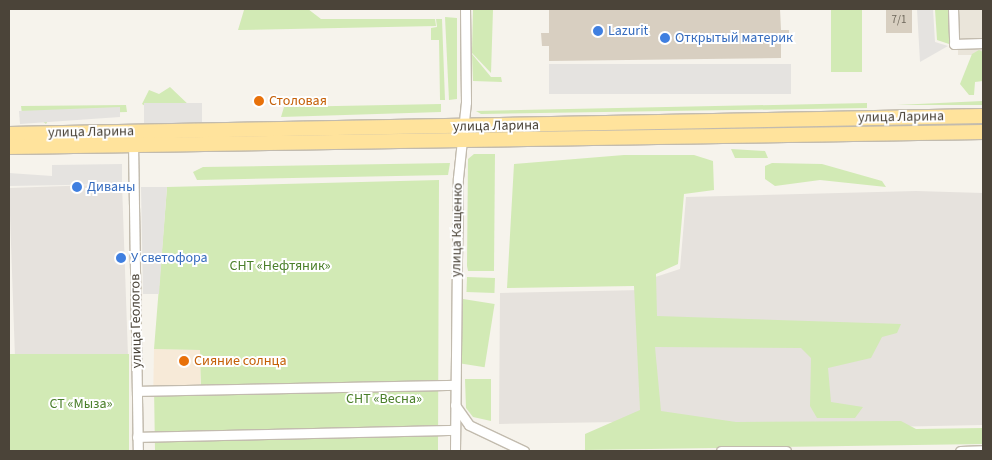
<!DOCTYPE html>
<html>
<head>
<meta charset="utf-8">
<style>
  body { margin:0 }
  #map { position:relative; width:992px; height:460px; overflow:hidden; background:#f6f3ec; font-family:"Source Sans 3",sans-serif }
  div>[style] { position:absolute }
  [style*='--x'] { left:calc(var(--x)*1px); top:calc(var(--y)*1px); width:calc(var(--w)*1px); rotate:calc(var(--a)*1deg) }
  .residential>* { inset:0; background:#eae5da; transform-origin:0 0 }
  .commercial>* { inset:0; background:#f7ead8; transform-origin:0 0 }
  .industrial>* { inset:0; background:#e6e2dd; transform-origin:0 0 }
  .green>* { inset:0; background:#d2eab5; transform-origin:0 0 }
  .parking>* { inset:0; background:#e5e3e0; transform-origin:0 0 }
  .building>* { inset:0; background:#d8cfc1; transform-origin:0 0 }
  .roads { filter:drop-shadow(1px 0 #c2bbae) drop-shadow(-1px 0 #c2bbae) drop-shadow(0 1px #c2bbae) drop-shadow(0 -1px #c2bbae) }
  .minor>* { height:9px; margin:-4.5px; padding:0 4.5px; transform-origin:4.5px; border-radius:4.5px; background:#fff }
  .primary>* { height:14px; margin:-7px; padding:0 7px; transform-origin:7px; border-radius:7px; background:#ffe39c }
  .dots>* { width:14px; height:14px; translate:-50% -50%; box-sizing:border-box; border:2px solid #fff; border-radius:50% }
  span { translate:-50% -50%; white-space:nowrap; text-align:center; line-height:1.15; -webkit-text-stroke:4px #fff; paint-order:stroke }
  .number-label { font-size:11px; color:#6e675b }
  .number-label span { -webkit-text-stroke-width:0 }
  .shop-label { font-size:14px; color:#366cbe }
  .left { translate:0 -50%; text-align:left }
  .food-label { font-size:14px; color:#c56008 }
  .street-label { font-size:14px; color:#4b4439 }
  .park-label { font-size:14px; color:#4a7f2a }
  .frame { position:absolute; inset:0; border:10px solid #4b4439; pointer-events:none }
</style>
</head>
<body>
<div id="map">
  <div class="residential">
    <div style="left:958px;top:9px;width:25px;height:46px"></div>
  </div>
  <div class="commercial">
    <div style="left:154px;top:349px;width:47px;height:38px;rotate:1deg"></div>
  </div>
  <div class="industrial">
    <div style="left:122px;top:184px;width:170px;height:113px;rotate:88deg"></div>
    <div style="clip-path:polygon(916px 191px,983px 193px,983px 425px,640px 432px,618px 422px,499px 424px,500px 293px,642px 290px,643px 281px,680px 269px,686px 197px)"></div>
  </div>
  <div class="green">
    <div style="clip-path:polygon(255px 9px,308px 9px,321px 19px,435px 19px,436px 26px,238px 30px,244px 10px)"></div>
    <div style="clip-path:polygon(473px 9px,493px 9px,491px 73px,472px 53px)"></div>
    <div style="left:831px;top:9px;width:31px;height:63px"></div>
    <div style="clip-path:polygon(935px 9px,949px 9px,949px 44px,937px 40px)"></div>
    <div style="clip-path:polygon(445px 17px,457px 18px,457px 99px,449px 100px)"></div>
    <div style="clip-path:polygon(436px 19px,442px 19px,445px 100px,440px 100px,439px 40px,431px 40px,431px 28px,437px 27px)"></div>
    <div style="clip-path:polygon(979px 50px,983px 52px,983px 81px,975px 82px,974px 95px,969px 95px,960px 84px,972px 54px)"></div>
    <div style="clip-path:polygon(472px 54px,491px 77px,501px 77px,502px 82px,473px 81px)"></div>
    <div style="clip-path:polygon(170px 87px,191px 107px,153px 111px,142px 104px,149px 90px,159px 94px)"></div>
    <div style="clip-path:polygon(983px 101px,983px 105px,896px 105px)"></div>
    <div style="clip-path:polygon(867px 103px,867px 108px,481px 114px,476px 111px)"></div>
    <div style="clip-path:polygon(441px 104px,441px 112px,281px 117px,284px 107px)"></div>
    <div style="clip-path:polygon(126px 105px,127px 112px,52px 114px,46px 124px,37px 117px,22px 114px,21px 106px)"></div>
    <div style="clip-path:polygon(731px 149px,765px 151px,768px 158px,735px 158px)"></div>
    <div style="clip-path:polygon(474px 154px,495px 154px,494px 271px,468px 271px,467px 266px,468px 159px)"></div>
    <div style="clip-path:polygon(624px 155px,694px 155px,713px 161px,714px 190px,684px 194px,678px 264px,656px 274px,657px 316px,901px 324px,897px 333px,882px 337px,871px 358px,828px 368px,831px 402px,863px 407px,855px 418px,817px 418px,810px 406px,811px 358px,801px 348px,655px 347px,661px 411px,736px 422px,901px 421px,916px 429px,983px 428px,983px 444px,585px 450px,585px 434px,640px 410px,634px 286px,507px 288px,514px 164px)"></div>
    <div style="clip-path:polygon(450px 163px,448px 175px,197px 180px,193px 172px,203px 167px)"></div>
    <div style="clip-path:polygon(772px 163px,822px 164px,882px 181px,886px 187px,820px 180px,775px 186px,765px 179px,765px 166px)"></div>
    <div style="clip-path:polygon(439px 180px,438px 451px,155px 451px,154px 387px,201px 388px,200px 350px,154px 349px,167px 187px)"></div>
    <div style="left:467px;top:277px;width:28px;height:15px;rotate:2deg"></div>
    <div style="left:463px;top:299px;width:32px;height:64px;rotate:9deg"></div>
    <div style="left:129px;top:354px;width:97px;height:120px;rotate:90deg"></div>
    <div style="clip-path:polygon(465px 379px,491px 379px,491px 421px,473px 417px,466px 408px)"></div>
  </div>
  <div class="parking">
    <div style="clip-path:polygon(917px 9px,933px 9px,935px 42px,948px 46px,920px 62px)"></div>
    <div style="left:791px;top:64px;width:30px;height:242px;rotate:90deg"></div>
    <div style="left:202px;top:103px;width:20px;height:58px;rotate:90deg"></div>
    <div style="clip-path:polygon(120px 107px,120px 117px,20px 124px,19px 111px)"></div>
    <div style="clip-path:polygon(122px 164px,122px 184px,9px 186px,9px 173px,52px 176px,52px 165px)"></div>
    <div style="clip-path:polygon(141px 187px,167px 187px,159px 294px,143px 294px)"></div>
  </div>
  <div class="building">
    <div style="clip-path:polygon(549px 9px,780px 9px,781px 30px,789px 30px,789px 43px,781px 43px,781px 58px,549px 61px,549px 46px,542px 46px,541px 33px,549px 33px)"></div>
    <div style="left:886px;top:9px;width:26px;height:24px"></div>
  </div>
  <div class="roads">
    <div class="minor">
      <div style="--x:953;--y:9;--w:35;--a:88"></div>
      <div style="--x:954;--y:44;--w:29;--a:-2"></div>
      <div style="--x:133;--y:142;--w:309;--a:89.1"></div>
      <div style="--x:137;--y:391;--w:318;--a:-1.1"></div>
      <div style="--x:455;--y:405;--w:24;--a:55"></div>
      <div style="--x:469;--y:425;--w:61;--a:25.3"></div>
      <div style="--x:137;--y:437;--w:318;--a:-1.3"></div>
      <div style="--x:455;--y:451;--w:273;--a:-89.4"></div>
      <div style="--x:458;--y:178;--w:76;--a:-84"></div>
      <div style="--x:466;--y:102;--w:93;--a:-90.6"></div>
      <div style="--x:721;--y:451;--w:65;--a:0"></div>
      <div style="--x:960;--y:451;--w:23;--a:-2"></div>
    </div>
    <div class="primary">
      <div style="--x:9;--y:134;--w:974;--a:-1.06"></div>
      <div style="--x:9;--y:147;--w:974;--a:-0.88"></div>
    </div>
  </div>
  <div class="dots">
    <div style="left:598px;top:31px;background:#3f7fe0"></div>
    <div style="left:665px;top:38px;background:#3f7fe0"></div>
    <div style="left:259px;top:101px;background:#e8710a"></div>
    <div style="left:77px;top:187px;background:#3f7fe0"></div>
    <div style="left:121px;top:258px;background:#3f7fe0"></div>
    <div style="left:184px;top:361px;background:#e8710a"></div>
  </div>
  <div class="number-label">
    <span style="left:899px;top:20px">7/1</span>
  </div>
  <div class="shop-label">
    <span class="left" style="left:608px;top:31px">Lazurit</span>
    <span class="left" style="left:675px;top:38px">Открытый материк</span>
    <span class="left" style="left:87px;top:187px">Диваны</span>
    <span class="left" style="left:131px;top:258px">У светофора</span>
  </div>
  <div class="food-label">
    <span class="left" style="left:269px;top:101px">Столовая</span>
    <span class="left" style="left:194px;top:361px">Сияние солнца</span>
  </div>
  <div class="street-label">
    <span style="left:901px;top:117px;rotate:-1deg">улица Ларина</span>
    <span style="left:496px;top:126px;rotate:-1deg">улица Ларина</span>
    <span style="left:91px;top:132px;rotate:-1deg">улица Ларина</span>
    <span style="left:457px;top:230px;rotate:-89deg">улица Кащенко</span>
    <span style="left:136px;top:321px;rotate:-91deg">улица Геологов</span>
  </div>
  <div class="park-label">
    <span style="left:280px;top:266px">СНТ «Нефтяник»</span>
    <span style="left:384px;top:399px">СНТ «Весна»</span>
    <span style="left:81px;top:404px">СТ «Мыза»</span>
  </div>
  <div class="frame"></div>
</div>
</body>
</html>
